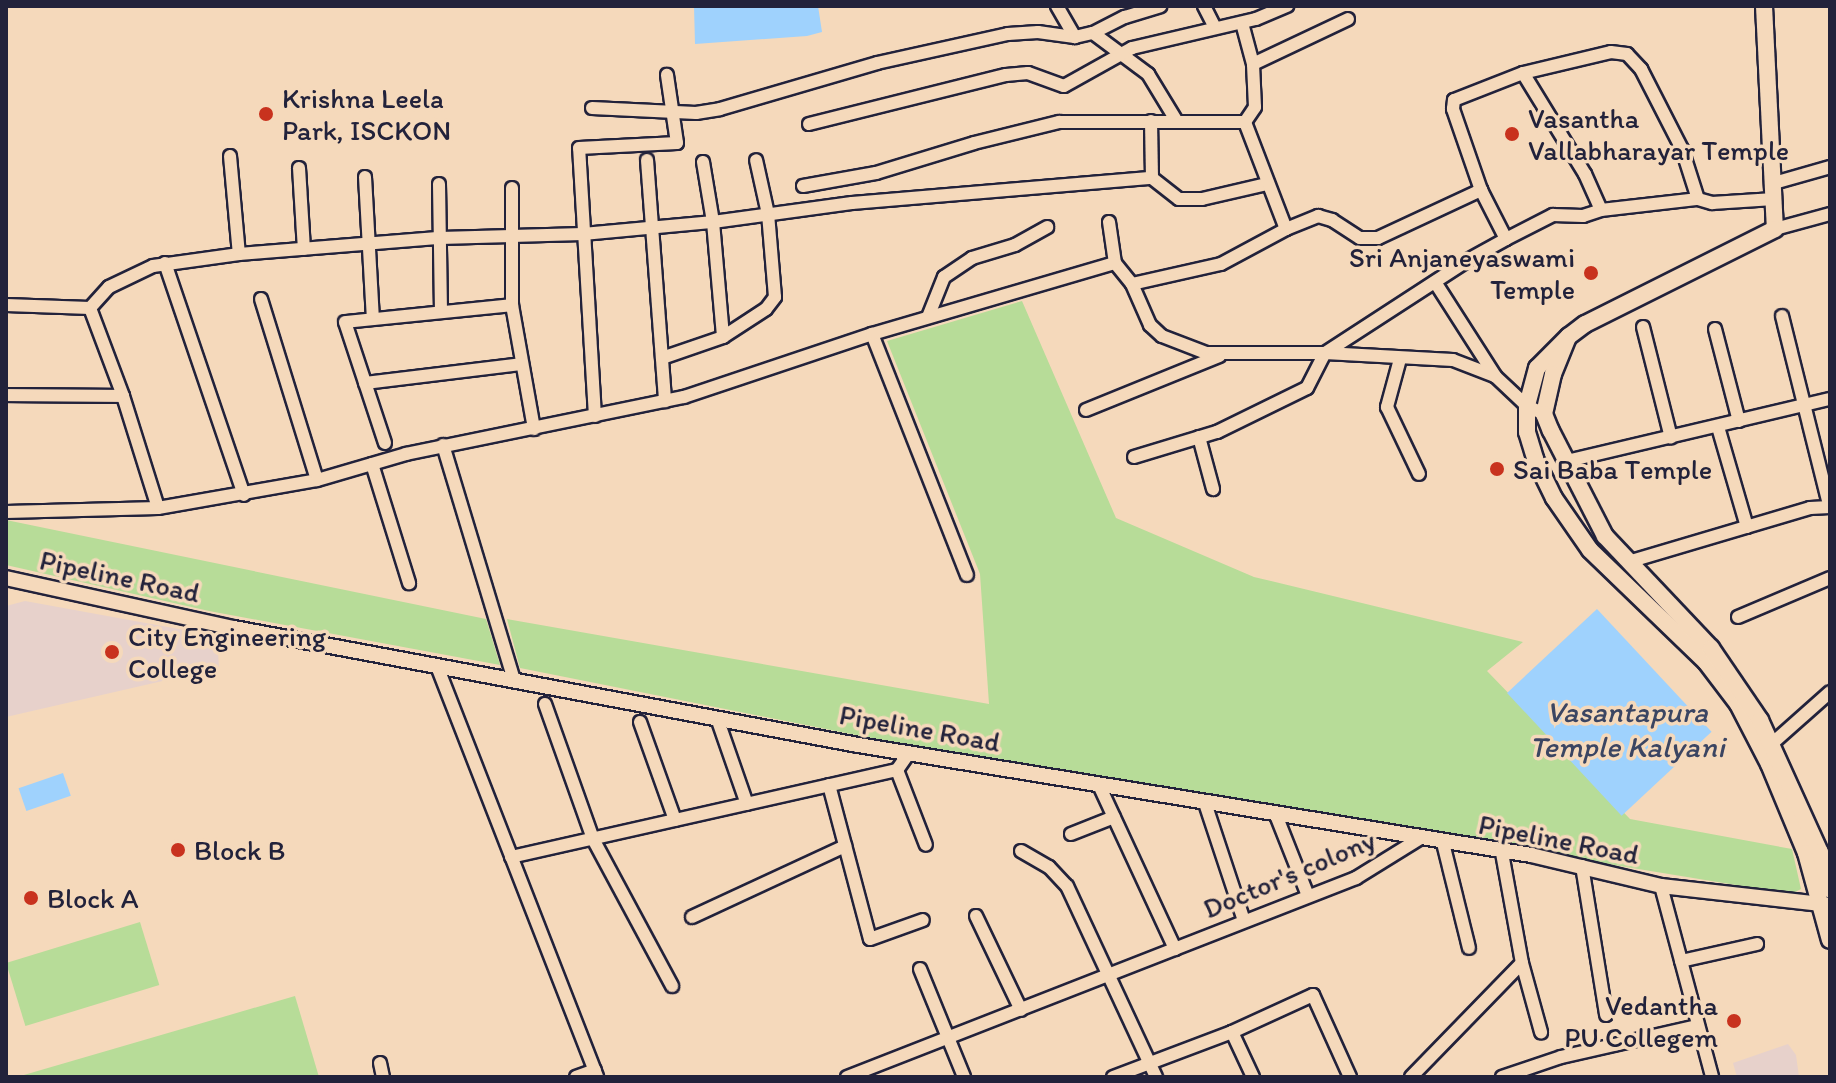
<!DOCTYPE html>
<html>
<head>
<meta charset="utf-8">
<style>
  body { margin:0 }
  #map { position:relative; width:1836px; height:1083px; overflow:hidden; background:#f5d9bb; font-family:Itim,sans-serif }
  div>[style] { position:absolute }
  [style*='--x'] { left:calc(var(--x)*1px); top:calc(var(--y)*1px); width:calc(var(--w)*1px); rotate:calc(var(--a)*1deg) }
  .built>* { inset:0; background:#e7d1cb }
  .green>* { inset:0; background:#b7dc98; transform-origin:0 0 }
  .water>* { inset:0; background:#9fd2fd; transform-origin:0 0 }
  .roads { filter:drop-shadow(2px 0 #22223b) drop-shadow(-2px 0 #22223b) drop-shadow(0 2px #22223b) drop-shadow(0 -2px #22223b) }
  .minor>* { height:12px; margin:-6px; padding:0 6px; transform-origin:6px; border-radius:6px; background:#f5d9bb }
  .tertiary>* { height:14px; margin:-7px; padding:0 7px; transform-origin:7px; border-radius:7px; background:#f5d9bb }
  .secondary>* { height:16px; margin:-8px; padding:0 8px; transform-origin:8px; border-radius:8px; background:#f5d9bb }
  .dots>* { width:22px; height:22px; translate:-50% -50%; box-sizing:border-box; border:4px solid #f5d9bb; border-radius:50% }
  span { translate:-50% -50%; white-space:nowrap; text-align:center; line-height:1.15; -webkit-text-stroke:7px #f5d9bb; paint-order:stroke }
  .poi-label { font-size:28px; color:#22223b }
  .left { translate:0 -50%; text-align:left }
  .right { translate:-100% -50%; text-align:right }
  .street-label { font-size:28px; color:#22223b }
  .water-label { font-size:30px; color:#3b4562; font-style:italic }
  .frame { position:absolute; inset:0; border:8px solid #22223b; pointer-events:none }
</style>
</head>
<body>
<div id="map">
  <div class="built">
    <div style="clip-path:polygon(25px 601px,217px 636px,219px 668px,6px 717px,6px 606px)"></div>
    <div style="clip-path:polygon(1788px 1044px,1796px 1055px,1799px 1077px,1737px 1077px,1733px 1063px)"></div>
  </div>
  <div class="green">
    <div style="clip-path:polygon(1022px 301px,1116px 518px,1254px 577px,1523px 642px,1487px 671px,1630px 819px,1792px 849px,1801px 889px,1791px 894px,1011px 766px,520px 668px,507px 619px,989px 704px,980px 574px,887px 341px)"></div>
    <div style="clip-path:polygon(6px 520px,486px 619px,500px 665px,209px 611px,6px 565px)"></div>
    <div style="left:140px;top:922px;width:66px;height:140px;rotate:73deg"></div>
    <div style="clip-path:polygon(295px 996px,319px 1077px,17px 1077px)"></div>
  </div>
  <div class="water">
    <div style="clip-path:polygon(694px 6px,818px 6px,822px 32px,807px 36px,695px 44px)"></div>
    <div style="left:1597px;top:609px;width:168px;height:123px;rotate:47deg"></div>
    <div style="left:63px;top:773px;width:24px;height:47px;rotate:71deg"></div>
  </div>
  <div class="roads">
    <div class="minor">
      <div style="--x:1057;--y:6;--w:36;--a:60"></div>
      <div style="--x:1204;--y:6;--w:22;--a:63"></div>
      <div style="--x:1093;--y:33;--w:36;--a:-27"></div>
      <div style="--x:1125;--y:17;--w:37;--a:-17"></div>
      <div style="--x:1253;--y:64;--w:105;--a:-25.3"></div>
      <div style="--x:1523;--y:73;--w:119;--a:58.5"></div>
      <div style="--x:1585;--y:174;--w:39;--a:66"></div>
      <div style="--x:592;--y:108;--w:104;--a:2.8"></div>
      <div style="--x:696;--y:113;--w:24;--a:-9"></div>
      <div style="--x:720;--y:109;--w:164;--a:-16.3"></div>
      <div style="--x:877;--y:63;--w:134;--a:-12.5"></div>
      <div style="--x:1008;--y:34;--w:30;--a:-4"></div>
      <div style="--x:1038;--y:32;--w:37;--a:8"></div>
      <div style="--x:1075;--y:37;--w:18;--a:-13"></div>
      <div style="--x:1093;--y:33;--w:69;--a:36.7"></div>
      <div style="--x:1148;--y:74;--w:54;--a:58.7"></div>
      <div style="--x:809;--y:124;--w:203;--a:-14"></div>
      <div style="--x:1006;--y:75;--w:22;--a:-5"></div>
      <div style="--x:1028;--y:73;--w:38;--a:20"></div>
      <div style="--x:1064;--y:86;--w:78;--a:-29.2"></div>
      <div style="--x:1132;--y:48;--w:127;--a:-13.2"></div>
      <div style="--x:1256;--y:19;--w:34;--a:-23"></div>
      <div style="--x:230;--y:156;--w:98;--a:84.8"></div>
      <div style="--x:647;--y:160;--w:242;--a:85.7"></div>
      <div style="--x:703;--y:162;--w:61;--a:80.5"></div>
      <div style="--x:713;--y:222;--w:115;--a:85"></div>
      <div style="--x:299;--y:168;--w:81;--a:86.5"></div>
      <div style="--x:365;--y:177;--w:142;--a:86.8"></div>
      <div style="--x:1152;--y:178;--w:34;--a:38"></div>
      <div style="--x:1179;--y:199;--w:23;--a:0"></div>
      <div style="--x:1202;--y:199;--w:67;--a:-13"></div>
      <div style="--x:1774;--y:183;--w:58;--a:-15.9"></div>
      <div style="--x:439;--y:184;--w:128;--a:89.1"></div>
      <div style="--x:803;--y:186;--w:74;--a:-10.1"></div>
      <div style="--x:876;--y:173;--w:102;--a:-17"></div>
      <div style="--x:974;--y:143;--w:88;--a:-13.9"></div>
      <div style="--x:1059;--y:122;--w:186;--a:0"></div>
      <div style="--x:512;--y:188;--w:117;--a:90"></div>
      <div style="--x:512;--y:305;--w:126;--a:79.9"></div>
      <div style="--x:1481;--y:190;--w:86;--a:-109.1"></div>
      <div style="--x:1453;--y:109;--w:9;--a:-84"></div>
      <div style="--x:1454;--y:100;--w:74;--a:-21.4"></div>
      <div style="--x:1523;--y:73;--w:90;--a:-13.4"></div>
      <div style="--x:1611;--y:52;--w:16;--a:7"></div>
      <div style="--x:1627;--y:54;--w:21;--a:47"></div>
      <div style="--x:1641;--y:69;--w:90;--a:62.9"></div>
      <div style="--x:1682;--y:149;--w:52;--a:72.3"></div>
      <div style="--x:1109;--y:222;--w:41;--a:81.7"></div>
      <div style="--x:1115;--y:263;--w:27;--a:51"></div>
      <div style="--x:1132;--y:284;--w:45;--a:66.3"></div>
      <div style="--x:1150;--y:325;--w:16;--a:43"></div>
      <div style="--x:1162;--y:336;--w:47;--a:21.1"></div>
      <div style="--x:1206;--y:353;--w:119;--a:0"></div>
      <div style="--x:1325;--y:353;--w:128;--a:3.1"></div>
      <div style="--x:1453;--y:360;--w:45;--a:20.9"></div>
      <div style="--x:1495;--y:376;--w:44;--a:43.2"></div>
      <div style="--x:1527;--y:406;--w:19;--a:25"></div>
      <div style="--x:1286;--y:229;--w:35;--a:-22"></div>
      <div style="--x:1318;--y:216;--w:15;--a:16"></div>
      <div style="--x:1332;--y:220;--w:33;--a:33"></div>
      <div style="--x:1360;--y:238;--w:18;--a:0"></div>
      <div style="--x:1378;--y:238;--w:114;--a:-25"></div>
      <div style="--x:1481;--y:190;--w:55;--a:63"></div>
      <div style="--x:1506;--y:239;--w:53;--a:-27.1"></div>
      <div style="--x:1553;--y:215;--w:30;--a:2"></div>
      <div style="--x:1583;--y:216;--w:19;--a:-18"></div>
      <div style="--x:1601;--y:210;--w:98;--a:-6.5"></div>
      <div style="--x:1698;--y:199;--w:15;--a:16"></div>
      <div style="--x:1712;--y:203;--w:62;--a:-3.7"></div>
      <div style="--x:1775;--y:229;--w:57;--a:-15.3"></div>
      <div style="--x:165;--y:263;--w:245;--a:71.2"></div>
      <div style="--x:1435;--y:282;--w:112;--a:57.4"></div>
      <div style="--x:1132;--y:284;--w:91;--a:-12.7"></div>
      <div style="--x:1221;--y:264;--w:74;--a:-28.3"></div>
      <div style="--x:1286;--y:229;--w:115;--a:-111"></div>
      <div style="--x:1245;--y:122;--w:18;--a:-56"></div>
      <div style="--x:1255;--y:107;--w:43;--a:-92.7"></div>
      <div style="--x:1253;--y:64;--w:42;--a:-105"></div>
      <div style="--x:261;--y:299;--w:189;--a:72.8"></div>
      <div style="--x:6;--y:305;--w:84;--a:2"></div>
      <div style="--x:90;--y:308;--w:28;--a:-48"></div>
      <div style="--x:109;--y:287;--w:49;--a:-25.5"></div>
      <div style="--x:153;--y:266;--w:87;--a:-7.9"></div>
      <div style="--x:239;--y:254;--w:202;--a:-4.6"></div>
      <div style="--x:440;--y:238;--w:143;--a:-1.6"></div>
      <div style="--x:583;--y:234;--w:131;--a:-5.3"></div>
      <div style="--x:713;--y:222;--w:140;--a:-7.8"></div>
      <div style="--x:852;--y:203;--w:301;--a:-4.8"></div>
      <div style="--x:1152;--y:178;--w:57;--a:-91"></div>
      <div style="--x:90;--y:308;--w:94;--a:69.4"></div>
      <div style="--x:123;--y:396;--w:117;--a:72.6"></div>
      <div style="--x:1782;--y:316;--w:195;--a:76"></div>
      <div style="--x:928;--y:317;--w:43;--a:-68.2"></div>
      <div style="--x:944;--y:277;--w:34;--a:-34"></div>
      <div style="--x:972;--y:258;--w:45;--a:-16.8"></div>
      <div style="--x:1015;--y:245;--w:37;--a:-29"></div>
      <div style="--x:1643;--y:327;--w:114;--a:75.8"></div>
      <div style="--x:1715;--y:329;--w:95;--a:75.4"></div>
      <div style="--x:872;--y:334;--w:259;--a:68.5"></div>
      <div style="--x:662;--y:358;--w:65;--a:-19"></div>
      <div style="--x:723;--y:337;--w:51;--a:-33.1"></div>
      <div style="--x:766;--y:309;--w:15;--a:-53"></div>
      <div style="--x:775;--y:297;--w:83;--a:-94.8"></div>
      <div style="--x:768;--y:214;--w:55;--a:-102.5"></div>
      <div style="--x:1400;--y:359;--w:50;--a:105.2"></div>
      <div style="--x:1387;--y:407;--w:74;--a:64.5"></div>
      <div style="--x:365;--y:383;--w:157;--a:-6.9"></div>
      <div style="--x:6;--y:395;--w:117;--a:0.5"></div>
      <div style="--x:1086;--y:410;--w:144;--a:-22.1"></div>
      <div style="--x:595;--y:416;--w:268;--a:-93.4"></div>
      <div style="--x:579;--y:148;--w:98;--a:-2.9"></div>
      <div style="--x:677;--y:143;--w:69;--a:-98.4"></div>
      <div style="--x:1718;--y:427;--w:104;--a:73.8"></div>
      <div style="--x:1199;--y:437;--w:54;--a:74.9"></div>
      <div style="--x:385;--y:443;--w:127;--a:-108.3"></div>
      <div style="--x:345;--y:322;--w:168;--a:-5.8"></div>
      <div style="--x:443;--y:445;--w:245;--a:73.2"></div>
      <div style="--x:1134;--y:457;--w:87;--a:-16.8"></div>
      <div style="--x:1217;--y:432;--w:100;--a:-26.1"></div>
      <div style="--x:1307;--y:388;--w:39;--a:-63"></div>
      <div style="--x:1325;--y:353;--w:171;--a:-33"></div>
      <div style="--x:1468;--y:260;--w:43;--a:-28.9"></div>
      <div style="--x:1567;--y:461;--w:270;--a:-13.3"></div>
      <div style="--x:372;--y:464;--w:125;--a:72.7"></div>
      <div style="--x:6;--y:512;--w:152;--a:-1.5"></div>
      <div style="--x:158;--y:508;--w:161;--a:-10"></div>
      <div style="--x:317;--y:480;--w:93;--a:-16.3"></div>
      <div style="--x:406;--y:454;--w:284;--a:-11.6"></div>
      <div style="--x:684;--y:397;--w:198;--a:-18.5"></div>
      <div style="--x:872;--y:334;--w:253;--a:-16.3"></div>
      <div style="--x:1628;--y:562;--w:190;--a:-16.5"></div>
      <div style="--x:1810;--y:508;--w:20;--a:-3"></div>
      <div style="--x:1738;--y:617;--w:100;--a:-23"></div>
      <div style="--x:437;--y:666;--w:441;--a:68.7"></div>
      <div style="--x:545;--y:704;--w:143;--a:70.4"></div>
      <div style="--x:593;--y:839;--w:167;--a:61.7"></div>
      <div style="--x:717;--y:718;--w:91;--a:70.8"></div>
      <div style="--x:640;--y:722;--w:104;--a:70.3"></div>
      <div style="--x:1767;--y:748;--w:84;--a:-41.6"></div>
      <div style="--x:897;--y:770;--w:80;--a:68.9"></div>
      <div style="--x:829;--y:785;--w:159;--a:75.1"></div>
      <div style="--x:870;--y:939;--w:56;--a:-19.7"></div>
      <div style="--x:1099;--y:785;--w:181;--a:65.1"></div>
      <div style="--x:1205;--y:803;--w:124;--a:71.7"></div>
      <div style="--x:1276;--y:815;--w:87;--a:68.4"></div>
      <div style="--x:1071;--y:834;--w:46;--a:-21.6"></div>
      <div style="--x:1443;--y:843;--w:108;--a:76.1"></div>
      <div style="--x:1021;--y:851;--w:32;--a:30"></div>
      <div style="--x:1049;--y:867;--w:26;--a:47"></div>
      <div style="--x:1067;--y:886;--w:211;--a:65"></div>
      <div style="--x:511;--y:857;--w:396;--a:-12.7"></div>
      <div style="--x:897;--y:770;--w:21;--a:-55"></div>
      <div style="--x:1582;--y:866;--w:151;--a:80.8"></div>
      <div style="--x:1661;--y:886;--w:198;--a:75"></div>
      <div style="--x:976;--y:916;--w:104;--a:64.4"></div>
      <div style="--x:692;--y:917;--w:169;--a:-24.9"></div>
      <div style="--x:1681;--y:961;--w:78;--a:-12.6"></div>
      <div style="--x:1522;--y:963;--w:72;--a:74.6"></div>
      <div style="--x:920;--y:969;--w:117;--a:67.8"></div>
      <div style="--x:1232;--y:1032;--w:50;--a:65"></div>
      <div style="--x:380;--y:1063;--w:14;--a:78"></div>
      <div style="--x:576;--y:1077;--w:20;--a:-20"></div>
      <div style="--x:847;--y:1077;--w:547;--a:-21.35"></div>
      <div style="--x:1356;--y:878;--w:74;--a:-31.8"></div>
      <div style="--x:1113;--y:1077;--w:127;--a:-20.7"></div>
      <div style="--x:1232;--y:1032;--w:89;--a:-24.6"></div>
      <div style="--x:1313;--y:995;--w:90;--a:65.7"></div>
      <div style="--x:1411;--y:1077;--w:159;--a:-45.8"></div>
      <div style="--x:1522;--y:963;--w:112;--a:-100.3"></div>
      <div style="--x:1502;--y:1077;--w:62;--a:-18.7"></div>
      <div style="--x:1561;--y:1057;--w:140;--a:-12.8"></div>
    </div>
    <div class="tertiary">
      <div style="--x:6;--y:578;--w:233;--a:12.4"></div>
      <div style="--x:234;--y:628;--w:635;--a:10.62"></div>
      <div style="--x:858;--y:745;--w:682;--a:9.28"></div>
      <div style="--x:1531;--y:855;--w:134;--a:13.4"></div>
      <div style="--x:1661;--y:886;--w:170;--a:6.4"></div>
    </div>
    <div class="secondary">
      <div style="--x:1764;--y:6;--w:223;--a:87.2"></div>
      <div style="--x:1775;--y:229;--w:212;--a:153.4"></div>
      <div style="--x:1585;--y:324;--w:20;--a:143"></div>
      <div style="--x:1569;--y:336;--w:45;--a:135"></div>
      <div style="--x:1537;--y:368;--w:39;--a:105"></div>
      <div style="--x:1527;--y:406;--w:26;--a:90"></div>
      <div style="--x:1527;--y:432;--w:28;--a:73"></div>
      <div style="--x:1535;--y:459;--w:43;--a:64"></div>
      <div style="--x:1554;--y:498;--w:63;--a:55.3"></div>
      <div style="--x:1590;--y:550;--w:161;--a:44"></div>
      <div style="--x:1706;--y:662;--w:53;--a:52.7"></div>
      <div style="--x:1738;--y:704;--w:68;--a:62.7"></div>
      <div style="--x:1769;--y:764;--w:96;--a:67.4"></div>
      <div style="--x:1806;--y:853;--w:90;--a:74.6"></div>
      <div style="--x:1568;--y:337;--w:40;--a:112"></div>
      <div style="--x:1553;--y:374;--w:41;--a:102.7"></div>
      <div style="--x:1544;--y:414;--w:18;--a:68"></div>
      <div style="--x:1551;--y:431;--w:118;--a:62.8"></div>
      <div style="--x:1605;--y:536;--w:154;--a:46.6"></div>
      <div style="--x:1711;--y:648;--w:87;--a:55.8"></div>
      <div style="--x:1760;--y:720;--w:145;--a:65.6"></div>
      <div style="--x:1820;--y:852;--w:39;--a:75"></div>
    </div>
  </div>
  <div class="dots">
    <div style="left:266px;top:114px;background:#c8321e"></div>
    <div style="left:1512px;top:134px;background:#c8321e"></div>
    <div style="left:1591px;top:273px;background:#c8321e"></div>
    <div style="left:1497px;top:469px;background:#c8321e"></div>
    <div style="left:112px;top:652px;background:#c8321e"></div>
    <div style="left:178px;top:850px;background:#c8321e"></div>
    <div style="left:31px;top:898px;background:#c8321e"></div>
    <div style="left:1734px;top:1021px;background:#c8321e"></div>
  </div>
  <div class="poi-label">
    <span class="left" style="left:282px;top:114px">Krishna Leela<br>Park, ISCKON</span>
    <span class="left" style="left:1528px;top:134px">Vasantha<br>Vallabharayar Temple</span>
    <span class="right" style="left:1575px;top:273px">Sri Anjaneyaswami<br>Temple</span>
    <span class="left" style="left:1513px;top:469px">Sai Baba Temple</span>
    <span class="left" style="left:128px;top:652px">City Engineering<br>College</span>
    <span class="left" style="left:194px;top:850px">Block B</span>
    <span class="left" style="left:47px;top:898px">Block A</span>
    <span class="right" style="left:1718px;top:1021px">Vedantha<br>PU Collegem</span>
  </div>
  <div class="street-label">
    <span style="left:120px;top:576px;rotate:12deg">Pipeline Road</span>
    <span style="left:920px;top:728px;rotate:10deg">Pipeline Road</span>
    <span style="left:1559px;top:839px;rotate:11deg">Pipeline Road</span>
    <span style="left:1289px;top:874px;rotate:-23deg">Doctor's colony</span>
  </div>
  <div class="water-label">
    <span style="left:1627px;top:729px">Vasantapura<br>Temple Kalyani</span>
  </div>
  <div class="frame"></div>
</div>
</body>
</html>
